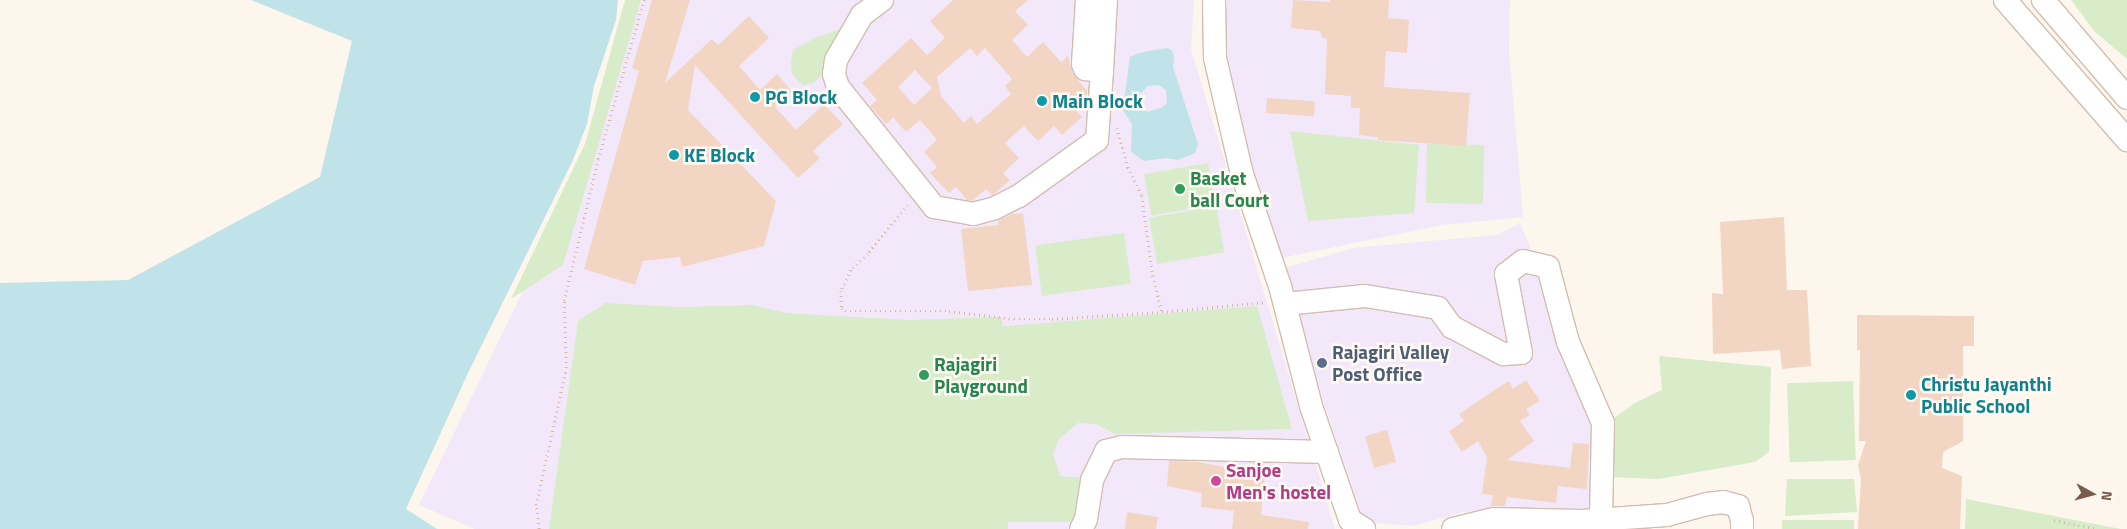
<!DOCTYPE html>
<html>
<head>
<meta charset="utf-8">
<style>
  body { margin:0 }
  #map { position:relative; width:2127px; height:529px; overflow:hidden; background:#fdf6ec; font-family:"Titillium Web",sans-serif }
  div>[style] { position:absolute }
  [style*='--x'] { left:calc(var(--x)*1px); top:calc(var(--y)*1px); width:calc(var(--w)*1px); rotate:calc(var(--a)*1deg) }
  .education>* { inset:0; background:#f3e8fa }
  .green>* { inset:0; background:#d8ecc9; transform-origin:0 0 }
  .water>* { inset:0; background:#bfe3e8 }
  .building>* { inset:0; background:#f3d5c3; transform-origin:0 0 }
  .path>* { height:2.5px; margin-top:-1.25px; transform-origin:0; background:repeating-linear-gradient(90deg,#d9b8a5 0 1px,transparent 0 5px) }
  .roads { filter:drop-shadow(1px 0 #d1beb0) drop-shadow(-1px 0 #d1beb0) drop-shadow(0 1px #d1beb0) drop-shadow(0 -1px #d1beb0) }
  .minor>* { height:22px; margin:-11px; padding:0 11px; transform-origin:11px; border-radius:11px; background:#fff }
  .dots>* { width:14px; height:14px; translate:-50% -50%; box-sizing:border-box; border:2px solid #fffaf3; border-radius:50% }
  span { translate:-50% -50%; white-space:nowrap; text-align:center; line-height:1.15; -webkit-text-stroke:5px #fffaf3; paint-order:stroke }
  .culture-label { font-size:19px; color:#0d838f; font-weight:700 }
  .left { translate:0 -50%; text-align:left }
  .leisure-label { font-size:19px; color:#27864d; font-weight:700 }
  .service-label { font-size:19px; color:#4e5e75; font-weight:700 }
  .hotel-label { font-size:19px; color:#b23c85; font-weight:700 }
  .north { position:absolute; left:2067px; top:469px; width:50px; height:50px; -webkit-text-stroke:4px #fffaf3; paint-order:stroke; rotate:97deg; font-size:14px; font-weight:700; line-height:20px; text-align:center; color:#7a5c4d }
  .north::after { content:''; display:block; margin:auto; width:18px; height:22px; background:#7a5c4d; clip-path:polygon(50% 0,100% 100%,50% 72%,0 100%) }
</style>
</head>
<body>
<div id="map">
  <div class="education">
    <div style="clip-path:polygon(638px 0,1194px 0,1191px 49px,1335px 529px,475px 529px,419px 505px,599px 134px)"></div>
    <div style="clip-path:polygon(1227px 0,1510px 0,1509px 51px,1523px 217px,1443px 225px,1271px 260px,1222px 91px)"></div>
    <div style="clip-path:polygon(1520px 223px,1603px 420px,1599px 484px,1590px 510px,1464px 512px,1413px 526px,1364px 522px,1279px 270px,1352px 248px,1496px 235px)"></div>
  </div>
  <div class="green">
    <div style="clip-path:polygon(625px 0,641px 0,563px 265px,511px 299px,585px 144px)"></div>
    <div style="clip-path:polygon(2071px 0,2127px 0,2127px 59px,2095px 32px)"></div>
    <div style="clip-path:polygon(853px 25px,829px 67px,821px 76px,813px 83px,804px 85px,798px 81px,792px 73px,791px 63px,793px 50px,817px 37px)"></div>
    <div style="clip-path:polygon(1290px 131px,1419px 145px,1414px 213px,1308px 221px)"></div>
    <div style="left:1484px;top:145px;width:59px;height:57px;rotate:91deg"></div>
    <div style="left:1208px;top:163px;width:42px;height:65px;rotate:80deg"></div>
    <div style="left:1216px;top:206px;width:47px;height:68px;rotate:80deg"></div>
    <div style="left:1124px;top:233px;width:51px;height:90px;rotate:82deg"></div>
    <div style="clip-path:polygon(605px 303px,681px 307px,753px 305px,786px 313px,908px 320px,1002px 317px,1002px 326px,1008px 326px,1257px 306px,1292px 429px,1115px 434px,1096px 424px,1078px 423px,1059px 439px,1053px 454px,1060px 476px,1085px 478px,1074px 522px,1008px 522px,1008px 529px,549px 529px,578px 321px)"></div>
    <div style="clip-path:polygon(1659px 356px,1771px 367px,1769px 452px,1755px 462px,1658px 479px,1608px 477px,1610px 421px,1635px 403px,1662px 390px)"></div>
    <div style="left:1853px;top:381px;width:79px;height:66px;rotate:88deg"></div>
    <div style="clip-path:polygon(1787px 479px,1854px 479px,1857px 512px,1785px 516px)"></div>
    <div style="clip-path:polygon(1966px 499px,2121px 529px,1965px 529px)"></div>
    <div style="left:1854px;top:520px;width:9px;height:72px;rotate:90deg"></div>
  </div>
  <div class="water">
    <div style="clip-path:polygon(251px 0,618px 0,616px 20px,594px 86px,587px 124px,573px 160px,468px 373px,406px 509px,437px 529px,0 529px,0 283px,128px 280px,320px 177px,352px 41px)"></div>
    <div style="clip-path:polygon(evenodd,1166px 48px,1172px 50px,1174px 56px,1173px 67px,1198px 144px,1195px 153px,1178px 160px,1166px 158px,1144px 161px,1131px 152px,1132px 124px,1123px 110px,1129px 63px,1130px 57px,1139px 53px,1166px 48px,1159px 85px,1166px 90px,1167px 103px,1163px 107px,1148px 112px,1142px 108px,1138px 96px,1148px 86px,1159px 85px)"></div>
  </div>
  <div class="building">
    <div style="clip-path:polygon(652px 0,690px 0,665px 83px,712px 39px,718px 45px,749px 16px,769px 38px,739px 66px,760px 90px,777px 74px,792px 91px,775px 107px,796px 130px,824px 104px,843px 124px,813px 151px,820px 158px,798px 178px,695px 65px,688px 110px,776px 201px,764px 246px,682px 267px,680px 257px,643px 261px,635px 285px,584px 269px,639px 71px,632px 68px)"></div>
    <div style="clip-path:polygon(evenodd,953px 0,1028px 0,1015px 11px,1028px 25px,1012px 40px,1027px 57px,1043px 42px,1061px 62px,1068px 56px,1073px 74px,1087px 91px,1087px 96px,1074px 108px,1082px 117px,1062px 135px,1054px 126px,1038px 141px,1024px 126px,1005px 143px,1019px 158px,1003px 173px,1010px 180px,994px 194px,992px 195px,986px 189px,972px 201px,967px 200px,956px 187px,949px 193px,930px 173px,937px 167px,924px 152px,937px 140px,920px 120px,906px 132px,893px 117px,886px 124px,870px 106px,877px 100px,862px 83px,911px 38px,927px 55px,945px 38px,930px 21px,953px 0,970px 48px,977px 56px,985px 48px,1012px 79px,1005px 86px,1011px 94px,977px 124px,971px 116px,964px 123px,941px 96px,937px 77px,970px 48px,953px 0,915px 70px,932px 88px,914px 105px,898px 87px,915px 70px)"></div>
    <div style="clip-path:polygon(1293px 0,1330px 2px,1330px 0,1389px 0,1388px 18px,1409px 20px,1407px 53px,1386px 51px,1384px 87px,1470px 93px,1466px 146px,1378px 140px,1378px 137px,1359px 135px,1360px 108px,1351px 108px,1351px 96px,1325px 94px,1327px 39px,1322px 38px,1320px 31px,1291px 28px)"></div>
    <div style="left:1267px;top:98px;width:48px;height:15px;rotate:4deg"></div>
    <div style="clip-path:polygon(1023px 213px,1032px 285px,968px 291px,961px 229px,998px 225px,998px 221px,1012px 214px)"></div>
    <div style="clip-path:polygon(1784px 217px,1787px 290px,1807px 290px,1811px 366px,1782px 369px,1780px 350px,1713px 354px,1712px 293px,1723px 294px,1720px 222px)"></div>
    <div style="clip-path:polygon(1857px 315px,1974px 316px,1974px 346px,1963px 346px,1963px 441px,1943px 452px,1942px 468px,1962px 476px,1960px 529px,1858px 529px,1861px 479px,1858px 465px,1866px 441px,1859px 441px,1860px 350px,1857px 350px)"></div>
    <div style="clip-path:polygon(1526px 380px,1540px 401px,1526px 409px,1530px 415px,1520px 421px,1534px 441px,1507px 460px,1570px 468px,1573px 443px,1589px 444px,1587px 489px,1558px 486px,1556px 503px,1507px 497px,1505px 506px,1491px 506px,1493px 495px,1482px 494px,1487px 457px,1478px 441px,1462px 452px,1449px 431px,1464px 421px,1459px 414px,1493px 391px,1509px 381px,1513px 389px)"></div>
    <div style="left:1387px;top:430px;width:33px;height:23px;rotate:74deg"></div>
    <div style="clip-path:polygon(1169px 461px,1198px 462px,1265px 475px,1261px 515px,1309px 522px,1308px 529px,1232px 529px,1234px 511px,1201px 507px,1202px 493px,1167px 486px)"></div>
    <div style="clip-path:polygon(1127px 512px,1158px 517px,1156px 529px,1125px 529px)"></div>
  </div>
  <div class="path">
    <div style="--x:1117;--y:128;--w:41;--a:74.2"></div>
    <div style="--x:1128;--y:167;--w:32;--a:64"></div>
    <div style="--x:1142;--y:196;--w:81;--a:82.2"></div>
    <div style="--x:1153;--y:276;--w:37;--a:76"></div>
    <div style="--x:1162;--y:312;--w:104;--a:-5.5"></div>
    <div style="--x:908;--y:205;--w:63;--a:129.2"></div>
    <div style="--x:868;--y:254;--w:23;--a:137"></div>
    <div style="--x:851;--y:270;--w:23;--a:115"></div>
    <div style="--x:841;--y:291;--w:17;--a:87"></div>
    <div style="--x:842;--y:308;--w:4;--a:45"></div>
    <div style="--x:845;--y:311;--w:104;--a:0"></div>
    <div style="--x:949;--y:311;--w:65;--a:7"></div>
    <div style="--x:1014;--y:319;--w:38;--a:0"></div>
    <div style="--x:1052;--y:319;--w:110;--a:-3.6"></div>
    <div style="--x:2054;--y:520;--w:44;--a:11.8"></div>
    <div style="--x:539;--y:529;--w:24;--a:-97"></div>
    <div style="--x:536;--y:505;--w:140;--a:-77.6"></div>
    <div style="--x:566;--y:368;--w:67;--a:-91.7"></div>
    <div style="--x:564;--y:301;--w:146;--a:-76.5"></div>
    <div style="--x:598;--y:159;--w:166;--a:-73.9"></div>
  </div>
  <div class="roads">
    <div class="minor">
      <div style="--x:882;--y:0;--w:25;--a:143"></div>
      <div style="--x:862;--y:15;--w:52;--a:120"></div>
      <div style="--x:836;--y:60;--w:14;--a:98"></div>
      <div style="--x:834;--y:74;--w:14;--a:73"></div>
      <div style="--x:838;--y:87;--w:154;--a:51.3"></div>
      <div style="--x:934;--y:207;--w:40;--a:10"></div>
      <div style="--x:973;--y:214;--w:23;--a:-15"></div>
      <div style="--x:995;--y:208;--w:27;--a:-27"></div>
      <div style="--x:1019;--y:196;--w:96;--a:-35.7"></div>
      <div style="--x:1097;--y:140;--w:69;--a:-85.9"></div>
      <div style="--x:1087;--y:0;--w:64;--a:93.6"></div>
      <div style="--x:1083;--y:64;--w:5;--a:68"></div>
      <div style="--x:1085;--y:69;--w:17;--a:7"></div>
      <div style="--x:1102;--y:71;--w:71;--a:-86.8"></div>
      <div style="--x:1214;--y:0;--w:58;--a:89"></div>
      <div style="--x:1215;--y:58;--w:119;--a:76.9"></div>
      <div style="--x:1242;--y:174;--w:118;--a:71.3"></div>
      <div style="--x:1280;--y:286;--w:124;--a:75.5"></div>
      <div style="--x:1311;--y:406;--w:120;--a:71.1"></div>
      <div style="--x:1350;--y:520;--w:17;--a:33"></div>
      <div style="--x:2005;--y:0;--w:186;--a:48.9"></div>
      <div style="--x:2043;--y:0;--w:129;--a:49.4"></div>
      <div style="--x:1285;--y:304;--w:80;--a:-5.7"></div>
      <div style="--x:1365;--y:296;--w:74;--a:9.3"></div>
      <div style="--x:1438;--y:308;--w:24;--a:54"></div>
      <div style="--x:1452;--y:327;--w:58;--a:27.9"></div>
      <div style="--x:1503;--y:354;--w:18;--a:-3"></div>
      <div style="--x:1521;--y:353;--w:80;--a:-100.8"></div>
      <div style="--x:1506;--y:274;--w:21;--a:-37"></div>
      <div style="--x:1523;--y:261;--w:26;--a:13"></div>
      <div style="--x:1548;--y:267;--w:78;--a:75.1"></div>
      <div style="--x:1568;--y:342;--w:88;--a:66.6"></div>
      <div style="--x:1603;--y:423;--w:97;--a:91.2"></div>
      <div style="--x:1081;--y:529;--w:11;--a:-63"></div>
      <div style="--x:1086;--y:519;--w:39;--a:-81"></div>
      <div style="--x:1092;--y:480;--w:32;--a:-64"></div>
      <div style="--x:1106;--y:451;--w:16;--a:-14"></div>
      <div style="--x:1122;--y:447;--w:205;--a:1.4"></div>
      <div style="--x:1453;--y:529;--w:42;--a:-13.7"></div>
      <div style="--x:1494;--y:519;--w:87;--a:1.3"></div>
      <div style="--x:1581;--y:521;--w:86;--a:-4"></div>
      <div style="--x:1667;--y:515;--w:41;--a:-15.4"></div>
      <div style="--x:1707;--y:504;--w:16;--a:-7"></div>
      <div style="--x:1723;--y:502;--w:16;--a:15"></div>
      <div style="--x:1738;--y:506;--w:16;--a:75"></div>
      <div style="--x:1742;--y:521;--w:8;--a:90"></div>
    </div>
  </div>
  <div class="dots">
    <div style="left:755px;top:97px;background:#0f9aa8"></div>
    <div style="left:1042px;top:101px;background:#0f9aa8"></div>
    <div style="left:674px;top:155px;background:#0f9aa8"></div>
    <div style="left:1180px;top:189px;background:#2e9e5b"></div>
    <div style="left:1322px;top:363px;background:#5c6f8a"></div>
    <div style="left:924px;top:375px;background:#2e9e5b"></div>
    <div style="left:1911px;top:395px;background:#0f9aa8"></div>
    <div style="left:1216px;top:481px;background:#d1479c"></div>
  </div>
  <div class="culture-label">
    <span class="left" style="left:765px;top:97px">PG Block</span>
    <span class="left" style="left:1052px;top:101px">Main Block</span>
    <span class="left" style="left:684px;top:155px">KE Block</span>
    <span class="left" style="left:1921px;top:395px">Christu Jayanthi<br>Public School</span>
  </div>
  <div class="leisure-label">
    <span class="left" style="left:1190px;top:189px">Basket<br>ball Court</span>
    <span class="left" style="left:934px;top:375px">Rajagiri<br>Playground</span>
  </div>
  <div class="service-label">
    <span class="left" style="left:1332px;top:363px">Rajagiri Valley<br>Post Office</span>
  </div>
  <div class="hotel-label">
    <span class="left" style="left:1226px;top:481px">Sanjoe<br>Men's hostel</span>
  </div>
  <div class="north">N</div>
</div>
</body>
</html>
